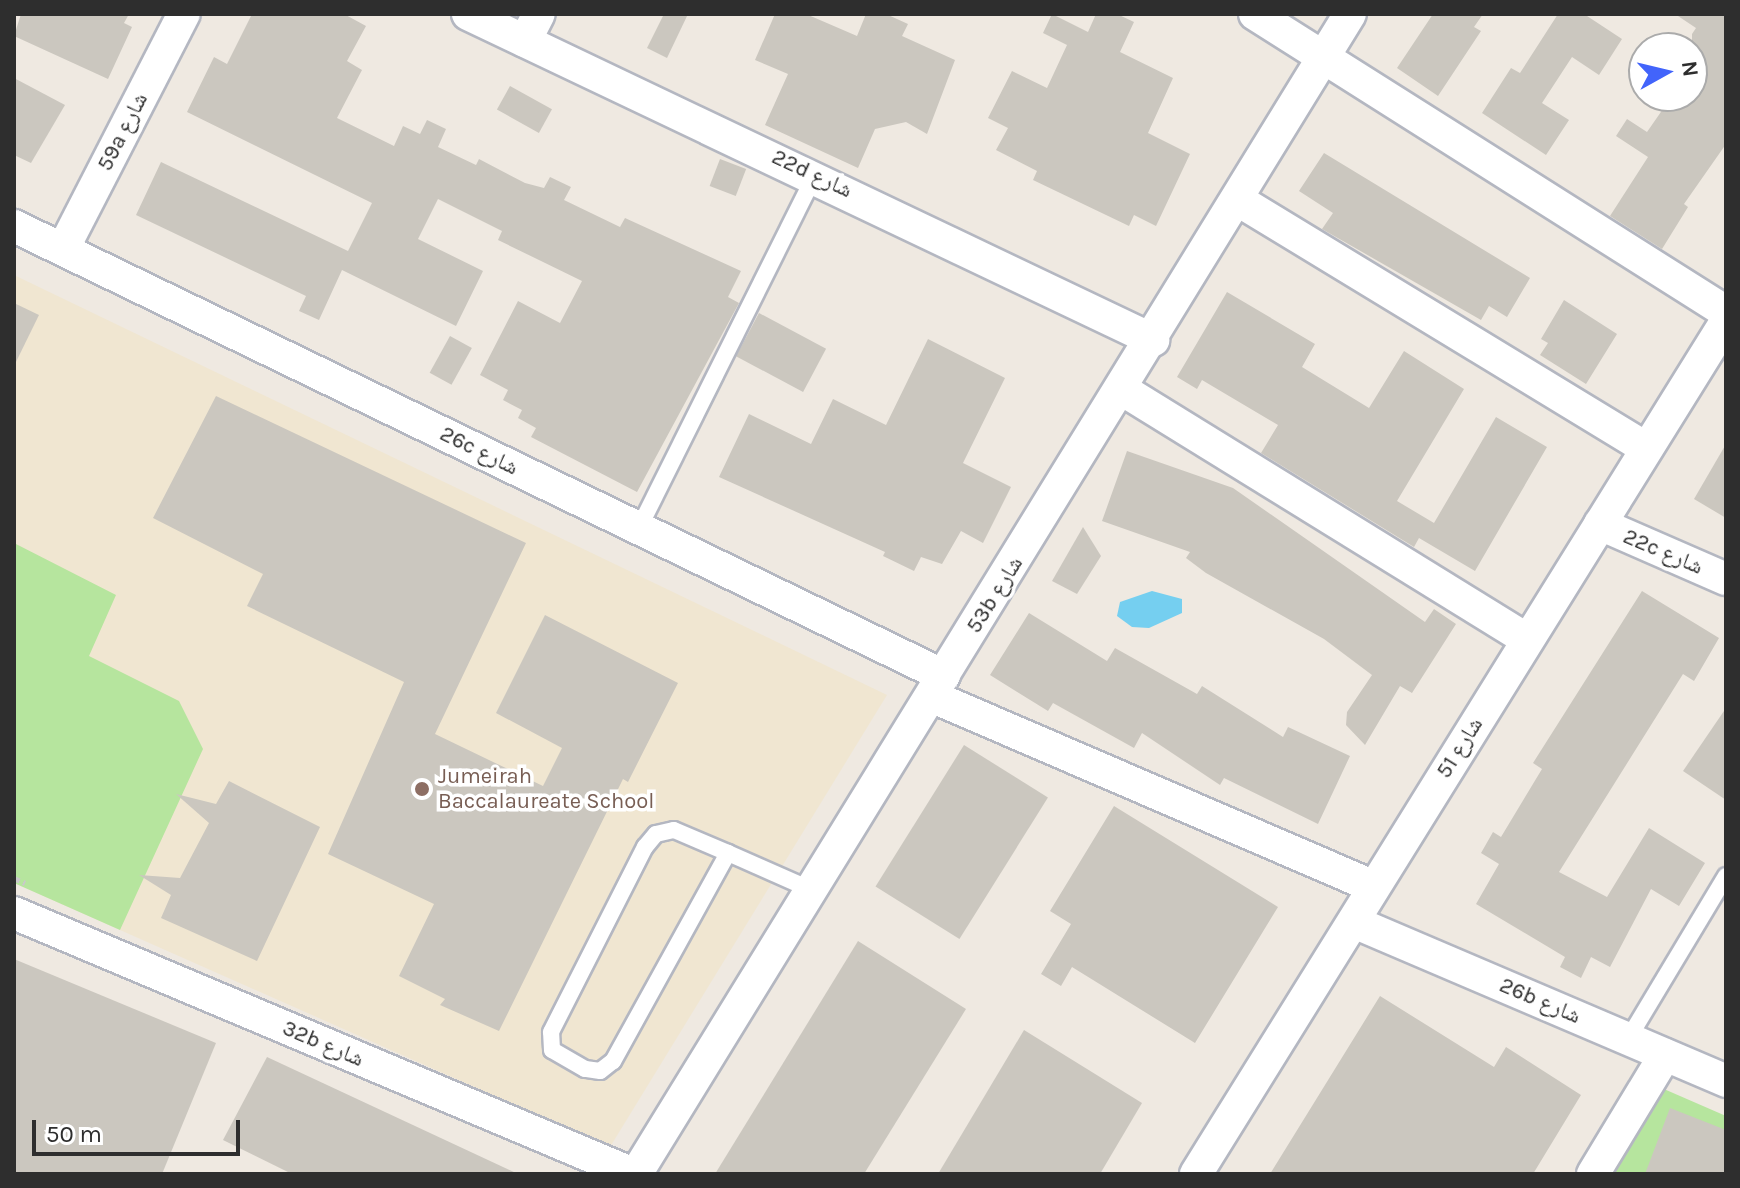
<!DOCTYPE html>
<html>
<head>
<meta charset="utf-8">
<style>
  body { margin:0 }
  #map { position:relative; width:1740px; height:1188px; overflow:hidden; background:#efe9e1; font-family:Karla,"Noto Naskh Arabic",sans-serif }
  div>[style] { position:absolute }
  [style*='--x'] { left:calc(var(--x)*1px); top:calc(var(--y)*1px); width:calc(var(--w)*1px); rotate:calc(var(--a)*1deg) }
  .education>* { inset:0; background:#f0e6d1 }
  .green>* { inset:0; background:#b6e59e }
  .water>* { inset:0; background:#75cff0 }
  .building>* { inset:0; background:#cbc7bf; transform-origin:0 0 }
  .path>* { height:5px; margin-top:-2.5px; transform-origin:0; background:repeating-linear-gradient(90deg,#c9c9c9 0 6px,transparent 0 10px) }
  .roads { filter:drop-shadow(2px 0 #b4b7c1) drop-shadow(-2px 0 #b4b7c1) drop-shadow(0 2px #b4b7c1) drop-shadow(0 -2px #b4b7c1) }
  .service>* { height:16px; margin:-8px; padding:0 8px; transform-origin:8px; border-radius:8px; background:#fff }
  .minor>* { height:32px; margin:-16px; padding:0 16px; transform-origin:16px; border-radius:16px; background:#fff }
  .dots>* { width:22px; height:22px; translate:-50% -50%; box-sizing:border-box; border:4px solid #fff; border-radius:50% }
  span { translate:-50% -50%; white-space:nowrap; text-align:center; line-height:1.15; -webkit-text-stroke:7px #fff; paint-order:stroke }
  .street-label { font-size:22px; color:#2e2e2e }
  .education-label { font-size:22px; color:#785e54 }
  .left { translate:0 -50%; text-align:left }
  .frame { position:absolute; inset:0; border:16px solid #2e2e2e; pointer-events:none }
  .north { position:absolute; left:1628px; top:32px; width:80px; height:80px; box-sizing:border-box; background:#fff; border:2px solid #ababab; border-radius:50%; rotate:82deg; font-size:22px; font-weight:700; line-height:32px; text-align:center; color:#2e2e2e }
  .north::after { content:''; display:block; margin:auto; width:28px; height:36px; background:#4264fb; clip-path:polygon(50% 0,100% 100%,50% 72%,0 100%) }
  .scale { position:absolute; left:32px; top:1120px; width:208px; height:36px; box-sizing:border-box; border:4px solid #2e2e2e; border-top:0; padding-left:10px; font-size:24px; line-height:28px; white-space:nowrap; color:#2e2e2e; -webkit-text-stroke:6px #fff; paint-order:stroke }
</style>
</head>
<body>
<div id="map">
  <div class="education">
    <div style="clip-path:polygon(14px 275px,887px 695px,610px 1147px,14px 883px)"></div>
  </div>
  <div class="green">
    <div style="clip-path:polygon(14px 543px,116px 595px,89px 656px,179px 701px,203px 749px,120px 930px,14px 883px)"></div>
    <div style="clip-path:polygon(1657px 1086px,1726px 1116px,1726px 1174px,1604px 1174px)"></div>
  </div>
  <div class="water">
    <div style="clip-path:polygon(1152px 591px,1182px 599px,1182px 613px,1149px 628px,1132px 627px,1117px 616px,1120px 602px)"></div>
  </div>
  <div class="building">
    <div style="clip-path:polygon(21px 14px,129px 14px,124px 23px,132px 27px,108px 79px,14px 36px)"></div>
    <div style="clip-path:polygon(252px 14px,344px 14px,366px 26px,347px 61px,362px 70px,337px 118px,394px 146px,403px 126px,420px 134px,427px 120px,446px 129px,438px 147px,476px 165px,479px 159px,525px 183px,544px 188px,550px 177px,571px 187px,564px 200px,620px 227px,625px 218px,741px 271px,728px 297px,739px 303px,637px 492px,531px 437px,536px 428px,518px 418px,522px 410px,503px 400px,508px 390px,480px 375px,518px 301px,560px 323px,582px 281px,498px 240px,502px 231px,438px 199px,418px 239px,483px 271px,456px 326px,342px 270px,319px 320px,299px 311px,306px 296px,136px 215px,161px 162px,348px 251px,372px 203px,187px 112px,214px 57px,227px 64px)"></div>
    <div style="clip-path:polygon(664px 14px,688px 14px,667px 58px,647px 48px)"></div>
    <div style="clip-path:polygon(775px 14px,806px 14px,857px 36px,866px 14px,886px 14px,908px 24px,902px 36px,955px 60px,927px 134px,906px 122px,875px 129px,858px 168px,765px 125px,788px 74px,755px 60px)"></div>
    <div style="clip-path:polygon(1052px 14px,1088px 32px,1096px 14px,1117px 14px,1134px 22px,1120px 52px,1173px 78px,1148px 133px,1190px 154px,1156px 226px,1134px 215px,1129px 226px,1033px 180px,1037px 171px,996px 150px,1008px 128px,988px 118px,1012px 71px,1047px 88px,1067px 45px,1043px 33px)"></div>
    <div style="clip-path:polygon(1433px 14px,1483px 14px,1474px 27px,1481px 31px,1438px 96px,1397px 68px)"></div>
    <div style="clip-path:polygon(1558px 14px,1584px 14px,1622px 39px,1599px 75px,1572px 57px,1542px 103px,1569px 120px,1546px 155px,1482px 113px,1511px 68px,1520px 73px)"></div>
    <div style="clip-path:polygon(1675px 14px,1726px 14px,1726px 144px,1684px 204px,1688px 207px,1662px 249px,1610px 216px,1648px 157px,1616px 136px,1627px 119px,1647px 132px,1672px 96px,1692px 96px,1692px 34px,1696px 28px)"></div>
    <div style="clip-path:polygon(14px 78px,65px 105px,31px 163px,14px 155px)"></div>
    <div style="left:510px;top:86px;width:48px;height:27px;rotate:29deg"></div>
    <div style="clip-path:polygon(1324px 153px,1530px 278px,1507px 317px,1489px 306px,1481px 320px,1322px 229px,1333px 213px,1299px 191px)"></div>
    <div style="left:720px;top:159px;width:28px;height:29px;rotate:21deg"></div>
    <div style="clip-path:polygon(1227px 292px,1315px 344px,1302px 367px,1369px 408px,1404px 351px,1464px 389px,1397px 501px,1434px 523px,1496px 417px,1547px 447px,1475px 571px,1419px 538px,1414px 547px,1261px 453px,1278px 425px,1202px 380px,1197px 389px,1177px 377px)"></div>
    <div style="clip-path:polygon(1564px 300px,1617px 334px,1586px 384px,1540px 355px,1548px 343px,1541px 339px)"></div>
    <div style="clip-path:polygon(14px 303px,39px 315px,14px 366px)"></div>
    <div style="left:759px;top:313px;width:76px;height:49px;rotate:28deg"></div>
    <div style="left:450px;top:336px;width:25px;height:42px;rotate:29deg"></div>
    <div style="clip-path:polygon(928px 339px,1005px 378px,963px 463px,1011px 487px,983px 543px,961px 531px,942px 564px,921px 557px,914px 571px,883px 556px,885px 552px,719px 477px,749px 414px,811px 444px,833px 399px,886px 425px)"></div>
    <div style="clip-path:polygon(216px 396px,526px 543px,435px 734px,543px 786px,562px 748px,496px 713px,545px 615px,678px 683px,628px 782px,623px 779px,499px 1031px,440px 1005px,445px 999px,399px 976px,434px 904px,328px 854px,404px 682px,247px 606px,263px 574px,153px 518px)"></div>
    <div style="clip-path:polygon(1726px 444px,1726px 518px,1694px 499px)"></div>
    <div style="clip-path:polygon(1127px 451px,1233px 488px,1425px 622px,1434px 609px,1456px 624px,1412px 693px,1400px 686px,1365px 745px,1346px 725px,1347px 712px,1372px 675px,1324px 639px,1206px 573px,1186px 558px,1190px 552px,1102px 521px)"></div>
    <div style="clip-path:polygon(1083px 527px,1101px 556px,1077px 594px,1052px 581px)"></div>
    <div style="clip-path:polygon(1642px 591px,1719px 638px,1694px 681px,1683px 674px,1559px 872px,1607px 897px,1649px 828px,1705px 863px,1679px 906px,1651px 889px,1610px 967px,1591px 957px,1581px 978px,1560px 967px,1565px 957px,1476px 904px,1499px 864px,1481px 853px,1493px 832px,1501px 837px,1542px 769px,1533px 763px)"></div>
    <div style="clip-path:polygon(1029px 613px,1107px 661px,1115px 648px,1197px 694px,1202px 686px,1283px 737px,1288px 727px,1350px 756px,1318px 824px,1224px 778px,1220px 785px,1142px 733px,1134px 748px,1053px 703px,1048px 711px,990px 675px)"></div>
    <div style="clip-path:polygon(1726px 708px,1726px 800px,1683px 771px)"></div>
    <div style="left:964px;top:745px;width:99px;height:167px;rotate:32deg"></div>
    <div style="clip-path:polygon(229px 781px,320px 827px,257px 961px,161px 918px,171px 895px,139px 875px,180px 878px,209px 823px,176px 794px,216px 804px)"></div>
    <div style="clip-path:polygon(1114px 806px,1278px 907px,1195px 1043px,1072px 967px,1061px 986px,1041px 974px,1071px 924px,1050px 911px)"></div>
    <div style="clip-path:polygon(858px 941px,966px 1009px,864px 1174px,715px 1174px)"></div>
    <div style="clip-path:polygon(14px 959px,216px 1043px,162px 1174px,14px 1174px)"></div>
    <div style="clip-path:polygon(1380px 996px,1494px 1067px,1506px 1047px,1581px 1095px,1533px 1174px,1270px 1174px)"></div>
    <div style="clip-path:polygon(1024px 1030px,1142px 1103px,1100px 1174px,938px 1174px)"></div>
    <div style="clip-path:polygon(267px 1057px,518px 1174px,292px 1174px,223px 1140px)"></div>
    <div style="clip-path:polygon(1670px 1108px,1726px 1130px,1726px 1174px,1645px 1174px)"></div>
  </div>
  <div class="path">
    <div style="--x:14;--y:878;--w:12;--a:24"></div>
  </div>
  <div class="roads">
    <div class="service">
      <div style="--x:639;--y:528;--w:394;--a:-63.5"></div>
      <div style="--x:674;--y:830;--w:59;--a:23.1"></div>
      <div style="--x:728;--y:853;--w:238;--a:118.9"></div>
      <div style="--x:613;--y:1061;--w:16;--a:142"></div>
      <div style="--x:600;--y:1071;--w:15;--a:-172"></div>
      <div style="--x:585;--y:1069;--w:38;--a:-150"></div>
      <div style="--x:552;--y:1050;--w:18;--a:-93"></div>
      <div style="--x:551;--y:1032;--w:208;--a:-63.1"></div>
      <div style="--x:645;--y:847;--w:17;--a:-50"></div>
      <div style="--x:656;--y:834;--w:18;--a:-13"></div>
      <div style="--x:728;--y:853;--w:92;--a:23.8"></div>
      <div style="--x:1628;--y:1039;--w:190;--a:-59"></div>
    </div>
    <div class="minor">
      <div style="--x:468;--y:14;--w:759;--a:25.45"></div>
      <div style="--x:1255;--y:14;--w:557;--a:32.32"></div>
      <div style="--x:525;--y:41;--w:30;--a:-63"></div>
      <div style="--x:1238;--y:200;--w:477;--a:31.3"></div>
      <div style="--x:14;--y:226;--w:1033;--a:25.82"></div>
      <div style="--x:63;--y:249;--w:264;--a:-62.8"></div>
      <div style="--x:1123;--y:390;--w:475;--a:31.7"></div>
      <div style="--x:1600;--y:524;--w:137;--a:23.6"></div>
      <div style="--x:931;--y:696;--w:482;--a:23.3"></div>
      <div style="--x:14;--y:913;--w:672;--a:22.86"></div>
      <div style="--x:1354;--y:922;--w:405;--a:23.1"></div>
      <div style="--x:636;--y:1174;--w:1362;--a:-58.39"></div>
      <div style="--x:1196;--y:1174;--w:1003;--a:-58.12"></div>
      <div style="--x:1593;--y:1174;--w:139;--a:-58.8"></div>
    </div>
  </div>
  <div class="dots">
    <div style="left:422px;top:789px;background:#8d6e63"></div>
  </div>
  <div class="street-label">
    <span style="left:123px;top:132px;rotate:-63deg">59a شارع</span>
    <span style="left:812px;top:174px;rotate:25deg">22d شارع</span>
    <span style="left:479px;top:451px;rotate:26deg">26c شارع</span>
    <span style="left:1663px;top:552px;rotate:23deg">22c شارع</span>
    <span style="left:995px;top:595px;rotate:-58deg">53b شارع</span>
    <span style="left:1460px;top:748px;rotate:-58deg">شارع 51</span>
    <span style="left:1540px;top:1001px;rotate:23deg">26b شارع</span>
    <span style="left:323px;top:1044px;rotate:23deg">32b شارع</span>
  </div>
  <div class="education-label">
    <span class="left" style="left:438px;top:789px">Jumeirah<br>Baccalaureate School</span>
  </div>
  <div class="frame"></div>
  <div class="north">N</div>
  <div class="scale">50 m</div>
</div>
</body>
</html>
